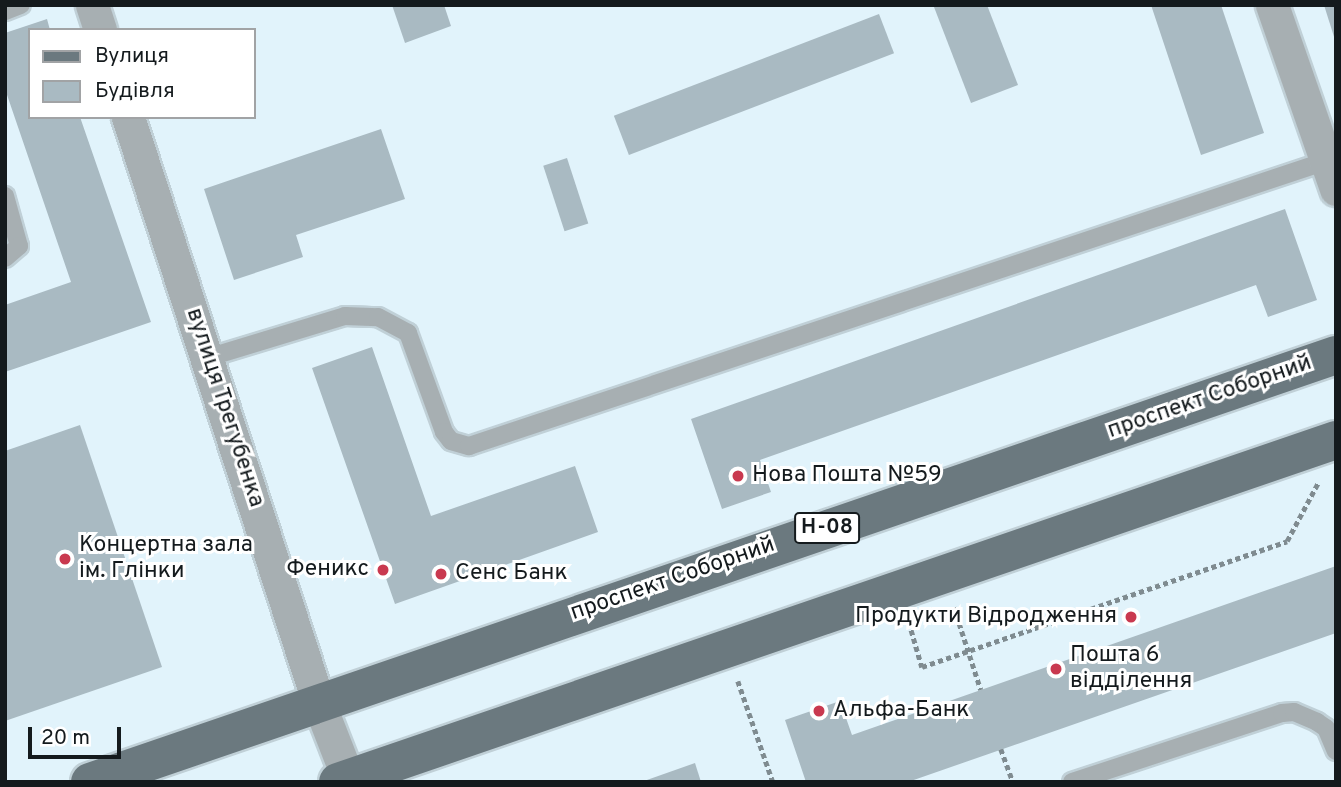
<!DOCTYPE html>
<html>
<head>
<meta charset="utf-8">
<style>
  body { margin:0 }
  #map { position:relative; width:1341px; height:787px; overflow:hidden; background:#e1f3fb; font-family:Overpass,sans-serif }
  div>[style] { position:absolute }
  [style*='--x'] { left:calc(var(--x)*1px); top:calc(var(--y)*1px); width:calc(var(--w)*1px); rotate:calc(var(--a)*1deg) }
  .building>* { inset:0; background:#a9bac2; transform-origin:0 0 }
  .path>* { height:4.5px; margin-top:-2.25px; transform-origin:0; background:repeating-linear-gradient(90deg,#7f8b90 0 5px,transparent 0 8.5px) }
  .roads { filter:drop-shadow(2px 0 #c0d0d7) drop-shadow(-2px 0 #c0d0d7) drop-shadow(0 2px #c0d0d7) drop-shadow(0 -2px #c0d0d7) }
  .service>* { height:18px; margin:-9px; padding:0 9px; transform-origin:9px; border-radius:9px; background:#a7afb2 }
  .minor>* { height:33px; margin:-16.5px; padding:0 16.5px; transform-origin:16.5px; border-radius:16.5px; background:#a7afb2 }
  .primary>* { height:38px; margin:-19px; padding:0 19px; transform-origin:19px; border-radius:19px; background:#6b797f }
  .dots>* { width:19px; height:19px; translate:-50% -50%; box-sizing:border-box; border:4px solid #fff; border-radius:50% }
  span { translate:-50% -50%; white-space:nowrap; text-align:center; line-height:1.15; -webkit-text-stroke:6px #fff; paint-order:stroke }
  .shield-label span { padding:2px 5px; background:#fff; border:2px solid; border-radius:5px; -webkit-text-stroke-width:0 }
  .shield-label { font-size:21px; color:#141a1d; font-weight:700 }
  .street-label { font-size:23px; color:#141a1d }
  .poi-label { font-size:23px; color:#141a1d }
  .left { translate:0 -50%; text-align:left }
  .right { translate:-100% -50%; text-align:right }
  .frame { position:absolute; inset:0; border:7px solid #141a1d; pointer-events:none }
  .legend { position:absolute; left:28px; top:28px; width:228px; height:91px; box-sizing:border-box; background:#fff; border:2px solid #a1a3a5; margin:0; padding:9px 12px; list-style:none; font-size:21px; color:#141a1d }
  .legend li { display:flex; align-items:center; gap:14px; height:35px }
  .legend b { width:35px; border:2px solid #a1a3a5 }
  .scale { position:absolute; left:28px; top:727px; width:93px; height:32px; box-sizing:border-box; border:4px solid #141a1d; border-top:0; padding-left:9px; font-size:21px; line-height:24px; white-space:nowrap; color:#141a1d; -webkit-text-stroke:5px #fff; paint-order:stroke }
</style>
</head>
<body>
<div id="map">
  <div class="building">
    <div style="clip-path:polygon(392px 5px,444px 5px,451px 26px,405px 43px)"></div>
    <div style="clip-path:polygon(938px 5px,987px 5px,1018px 85px,971px 103px,934px 7px)"></div>
    <div style="clip-path:polygon(1151px 5px,1221px 5px,1264px 133px,1201px 155px)"></div>
    <div style="clip-path:polygon(1324px 5px,1336px 5px,1336px 40px,1335px 40px)"></div>
    <div style="left:879px;top:14px;width:42px;height:284px;rotate:69deg"></div>
    <div style="clip-path:polygon(47px 19px,50px 30px,30px 30px,30px 117px,80px 117px,151px 322px,5px 372px,5px 305px,71px 282px,5px 89px,5px 33px)"></div>
    <div style="clip-path:polygon(381px 129px,405px 199px,296px 235px,303px 257px,234px 280px,204px 189px)"></div>
    <div style="left:567px;top:158px;width:69px;height:25px;rotate:72deg"></div>
    <div style="clip-path:polygon(1285px 209px,1317px 300px,1268px 317px,1256px 285px,760px 460px,771px 492px,722px 509px,691px 419px)"></div>
    <div style="clip-path:polygon(372px 347px,431px 516px,575px 466px,598px 532px,395px 604px,312px 368px)"></div>
    <div style="clip-path:polygon(80px 425px,162px 667px,5px 721px,5px 451px)"></div>
    <div style="clip-path:polygon(1336px 566px,1336px 633px,908px 782px,806px 782px,785px 720px,840px 701px,852px 735px)"></div>
    <div style="clip-path:polygon(695px 763px,701px 782px,644px 782px,644px 781px)"></div>
  </div>
  <div class="path">
    <div style="--x:954;--y:607;--w:87;--a:72"></div>
    <div style="--x:909;--y:622;--w:47;--a:73.9"></div>
    <div style="--x:922;--y:667;--w:386;--a:-19"></div>
    <div style="--x:1287;--y:541;--w:66;--a:-61.9"></div>
    <div style="--x:738;--y:681;--w:107;--a:70.9"></div>
    <div style="--x:1001;--y:749;--w:35;--a:70"></div>
  </div>
  <div class="roads">
    <div class="service">
      <div style="--x:5;--y:11;--w:17;--a:-21"></div>
      <div style="--x:5;--y:196;--w:52;--a:74.4"></div>
      <div style="--x:19;--y:246;--w:18;--a:139"></div>
      <div style="--x:210;--y:357;--w:141;--a:-16.9"></div>
      <div style="--x:345;--y:316;--w:33;--a:2"></div>
      <div style="--x:378;--y:317;--w:34;--a:28"></div>
      <div style="--x:408;--y:333;--w:105;--a:70"></div>
      <div style="--x:444;--y:432;--w:11;--a:52"></div>
      <div style="--x:451;--y:441;--w:19;--a:16"></div>
      <div style="--x:469;--y:446;--w:903;--a:-18.39"></div>
      <div style="--x:1072;--y:782;--w:221;--a:-18.2"></div>
      <div style="--x:1282;--y:713;--w:12;--a:-5"></div>
      <div style="--x:1294;--y:712;--w:25;--a:23"></div>
      <div style="--x:1317;--y:722;--w:11;--a:34"></div>
      <div style="--x:1326;--y:728;--w:25;--a:67"></div>
    </div>
    <div class="minor">
      <div style="--x:92;--y:5;--w:26;--a:72"></div>
      <div style="--x:1272;--y:5;--w:195;--a:70.8"></div>
      <div style="--x:128;--y:117;--w:614;--a:71.98"></div>
      <div style="--x:318;--y:701;--w:83;--a:68.7"></div>
    </div>
    <div class="primary">
      <div style="--x:90;--y:782;--w:1317;--a:-18.92"></div>
      <div style="--x:338;--y:782;--w:1055;--a:-18.92"></div>
    </div>
  </div>
  <div class="dots">
    <div style="left:738px;top:476px;background:#c9394f"></div>
    <div style="left:65px;top:559px;background:#c9394f"></div>
    <div style="left:383px;top:570px;background:#c9394f"></div>
    <div style="left:441px;top:574px;background:#c9394f"></div>
    <div style="left:1131px;top:617px;background:#c9394f"></div>
    <div style="left:1056px;top:669px;background:#c9394f"></div>
    <div style="left:819px;top:711px;background:#c9394f"></div>
  </div>
  <div class="shield-label">
    <span style="left:827px;top:528px">Н-08</span>
  </div>
  <div class="street-label">
    <span style="left:1210px;top:398px;rotate:-19deg">проспект Соборний</span>
    <span style="left:224px;top:408px;rotate:72deg">вулиця Трегубенка</span>
    <span style="left:673px;top:580px;rotate:-19deg">проспект Соборний</span>
  </div>
  <div class="poi-label">
    <span class="left" style="left:752px;top:476px">Нова Пошта №59</span>
    <span class="left" style="left:79px;top:559px">Концертна зала<br>ім. Глінки</span>
    <span class="right" style="left:369px;top:570px">Феникс</span>
    <span class="left" style="left:455px;top:574px">Сенс Банк</span>
    <span class="right" style="left:1117px;top:617px">Продукти Відродження</span>
    <span class="left" style="left:1070px;top:669px">Пошта 6<br>відділення</span>
    <span class="left" style="left:833px;top:711px">Альфа-Банк</span>
  </div>
  <div class="frame"></div>
  <ul class="legend">
  <li><b style="height:9px;background:#6b797f"></b>Вулиця</li>
  <li><b style="height:19px;background:#a9bac2"></b>Будівля</li>
  </ul>
  <div class="scale">20 m</div>
</div>
</body>
</html>
